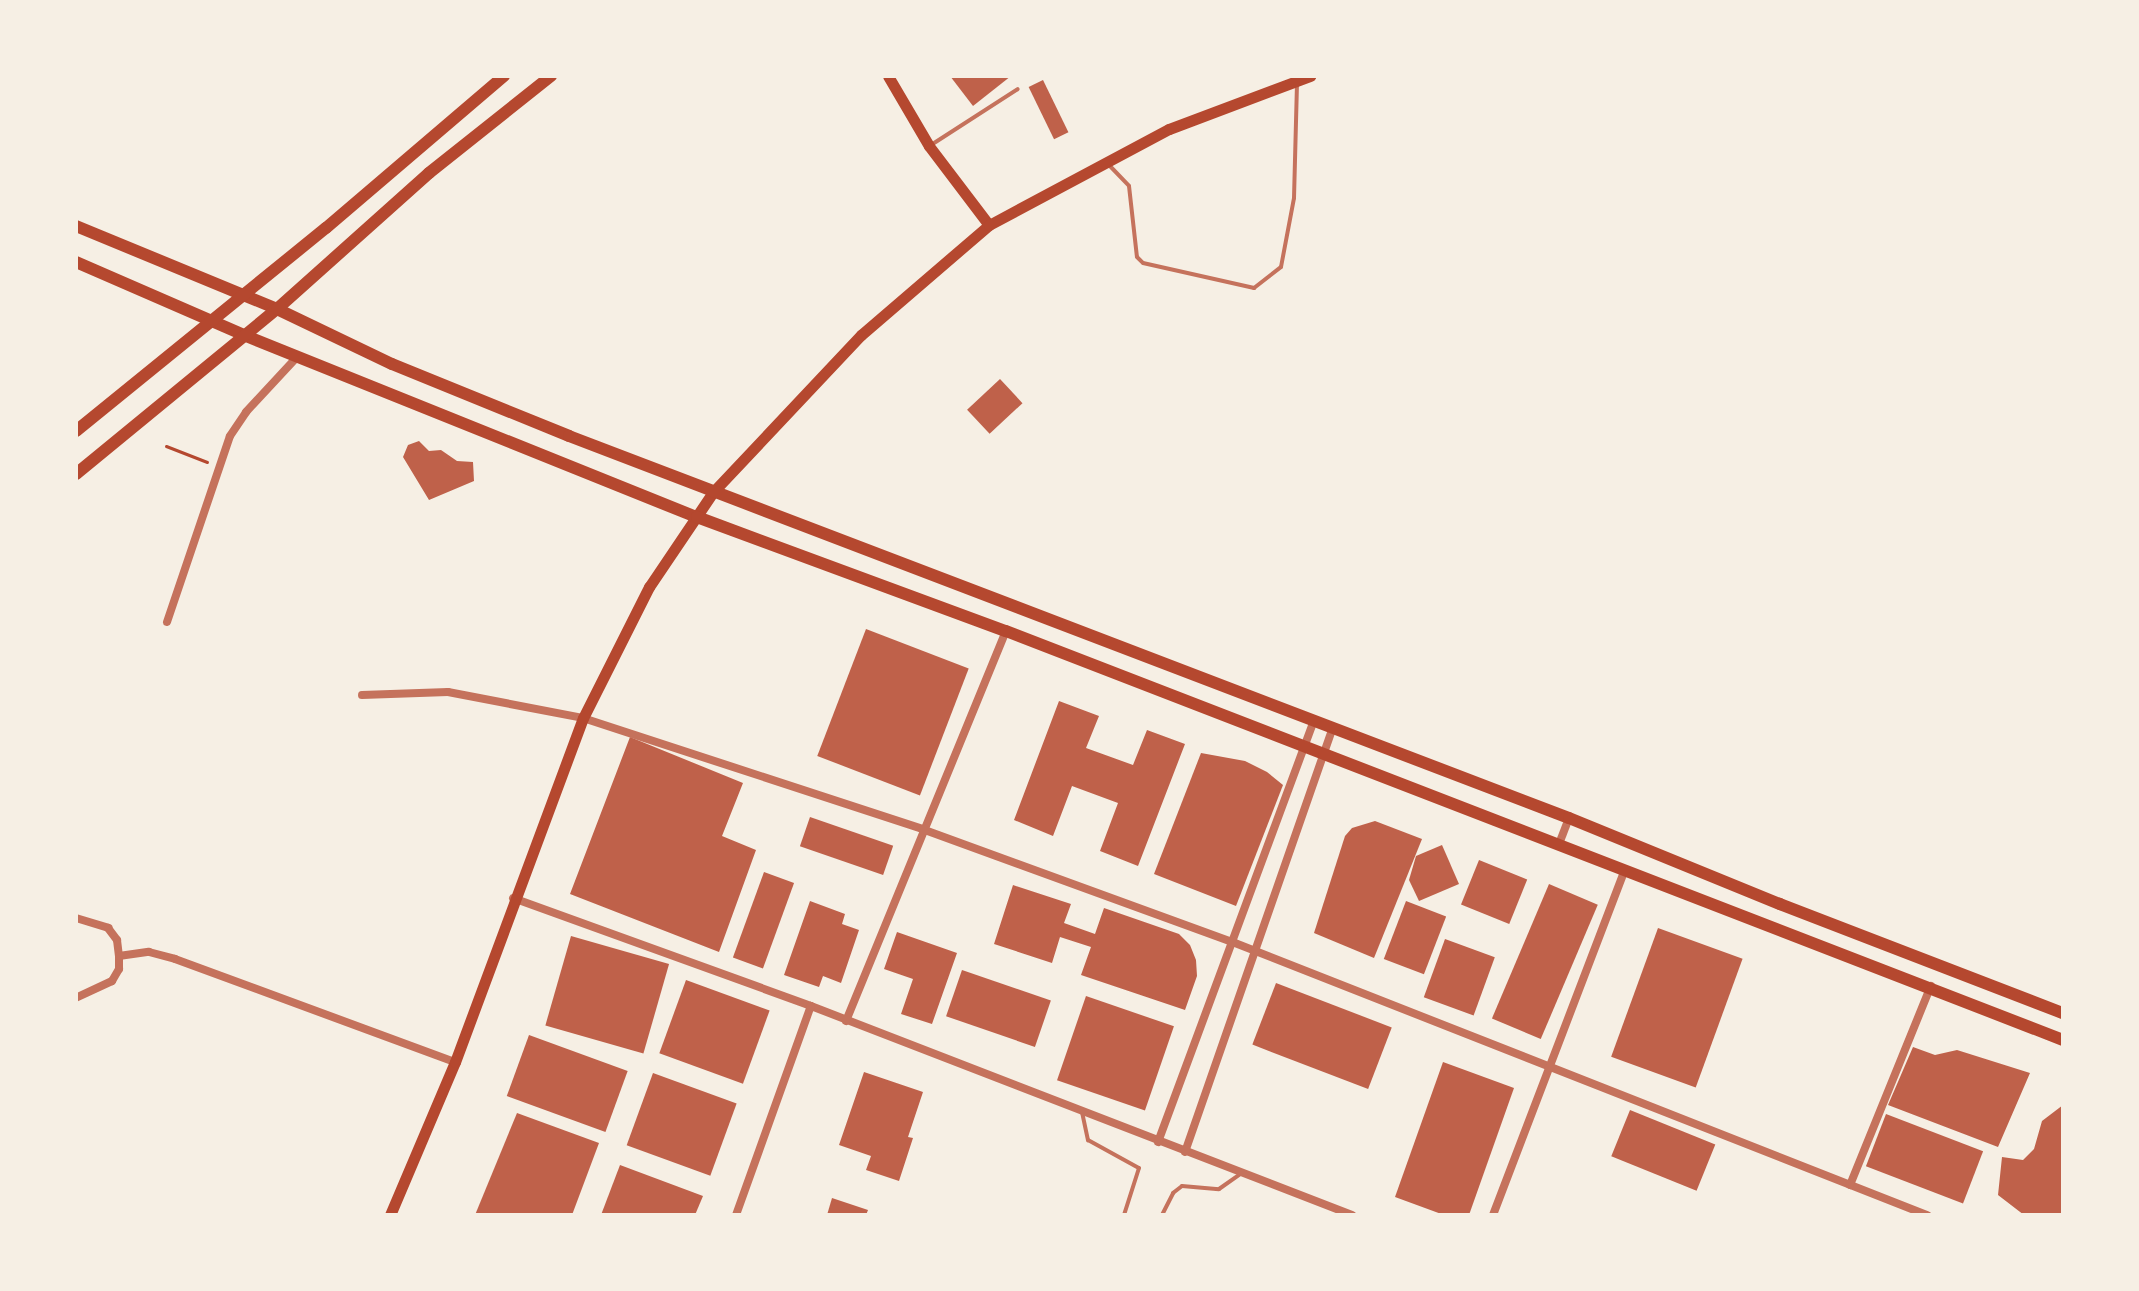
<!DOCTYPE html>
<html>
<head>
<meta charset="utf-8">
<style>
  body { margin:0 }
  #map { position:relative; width:2139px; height:1291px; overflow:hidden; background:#f6efe4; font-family:Commissioner,sans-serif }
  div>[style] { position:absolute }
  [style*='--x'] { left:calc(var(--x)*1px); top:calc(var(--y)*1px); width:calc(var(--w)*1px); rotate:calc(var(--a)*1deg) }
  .building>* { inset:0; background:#bf614a; transform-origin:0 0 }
  .path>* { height:3px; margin:-1.5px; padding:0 1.5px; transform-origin:1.5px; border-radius:1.5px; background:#b5482f }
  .service>* { height:4px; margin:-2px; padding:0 2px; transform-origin:2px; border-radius:2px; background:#c5725c }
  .minor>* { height:8px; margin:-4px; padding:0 4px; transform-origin:4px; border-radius:4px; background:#c5725c }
  .secondary>* { height:11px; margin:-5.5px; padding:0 5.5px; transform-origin:5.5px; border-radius:5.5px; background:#b5482f }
  .primary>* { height:12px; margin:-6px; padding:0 6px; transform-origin:6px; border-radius:6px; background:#b5482f }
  span { translate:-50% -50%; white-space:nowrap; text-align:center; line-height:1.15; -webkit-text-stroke:8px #f6efe4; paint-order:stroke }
  .frame { position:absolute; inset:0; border:78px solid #f6efe4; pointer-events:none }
</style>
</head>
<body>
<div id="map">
  <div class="building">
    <div style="clip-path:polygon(950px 76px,1011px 76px,973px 106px)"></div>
    <div style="left:1043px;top:80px;width:58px;height:16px;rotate:64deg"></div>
    <div style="left:1000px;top:379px;width:33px;height:45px;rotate:47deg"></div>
    <div style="clip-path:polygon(419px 441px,429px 451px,441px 450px,457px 461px,473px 462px,474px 481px,429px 500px,403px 457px,408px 445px)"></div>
    <div style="left:866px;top:629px;width:110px;height:136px;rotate:21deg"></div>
    <div style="clip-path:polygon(1059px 701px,1099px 716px,1086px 748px,1133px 765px,1147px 730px,1185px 744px,1138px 866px,1100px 851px,1118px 803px,1072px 786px,1053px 836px,1014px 820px)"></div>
    <div style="clip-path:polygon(630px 737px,743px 783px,722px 836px,756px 850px,719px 952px,570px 894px)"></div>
    <div style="clip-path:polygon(1201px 753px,1245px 761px,1267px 772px,1283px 785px,1236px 906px,1154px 874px)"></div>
    <div style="left:810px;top:817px;width:88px;height:31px;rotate:19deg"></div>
    <div style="clip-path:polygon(1375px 821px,1422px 839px,1374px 958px,1314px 933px,1345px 836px,1352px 828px)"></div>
    <div style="clip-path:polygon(1442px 845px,1459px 884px,1419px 901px,1409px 880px,1416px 856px)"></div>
    <div style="left:1479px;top:860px;width:52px;height:48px;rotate:22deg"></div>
    <div style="left:764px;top:872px;width:32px;height:91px;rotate:20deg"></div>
    <div style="left:1549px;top:884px;width:53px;height:146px;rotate:23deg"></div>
    <div style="clip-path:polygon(1013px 885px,1071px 904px,1064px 923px,1095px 934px,1104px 908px,1179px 934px,1190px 945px,1196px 960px,1197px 976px,1185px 1010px,1081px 975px,1091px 947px,1060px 937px,1052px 963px,994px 944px)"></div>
    <div style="clip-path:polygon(810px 901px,845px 914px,842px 924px,859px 930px,841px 983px,823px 976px,819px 987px,784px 975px)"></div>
    <div style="left:1406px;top:901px;width:43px;height:62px;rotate:21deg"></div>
    <div style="left:1658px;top:928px;width:90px;height:137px;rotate:20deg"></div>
    <div style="clip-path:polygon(897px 932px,957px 953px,932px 1024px,901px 1014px,913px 979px,884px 969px)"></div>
    <div style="left:571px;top:936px;width:102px;height:93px;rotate:16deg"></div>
    <div style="left:1445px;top:939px;width:53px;height:62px;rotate:20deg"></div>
    <div style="left:962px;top:970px;width:94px;height:49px;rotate:19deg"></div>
    <div style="left:686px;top:980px;width:89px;height:78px;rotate:20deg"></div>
    <div style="left:1276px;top:983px;width:124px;height:66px;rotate:21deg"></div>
    <div style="left:1086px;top:996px;width:93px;height:89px;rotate:19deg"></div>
    <div style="left:529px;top:1035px;width:105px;height:65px;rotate:20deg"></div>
    <div style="clip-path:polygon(1913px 1047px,1935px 1055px,1957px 1050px,2030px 1073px,1998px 1147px,1888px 1105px)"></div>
    <div style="clip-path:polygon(1443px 1062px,1514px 1088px,1469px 1215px,1444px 1215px,1395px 1197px)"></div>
    <div style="clip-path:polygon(864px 1072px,923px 1092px,908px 1137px,913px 1138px,899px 1181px,866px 1170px,871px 1156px,839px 1145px)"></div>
    <div style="left:653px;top:1073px;width:89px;height:77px;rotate:20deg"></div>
    <div style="clip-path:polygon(2063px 1105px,2063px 1214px,2024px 1215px,1998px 1195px,2002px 1157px,2023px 1160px,2034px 1149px,2042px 1121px)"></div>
    <div style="left:1630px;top:1110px;width:92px;height:50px;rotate:22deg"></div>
    <div style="clip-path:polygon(517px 1113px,599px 1143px,572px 1215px,475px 1215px)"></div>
    <div style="left:1886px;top:1114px;width:104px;height:56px;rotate:21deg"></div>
    <div style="clip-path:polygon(620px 1165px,703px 1196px,695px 1215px,601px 1215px)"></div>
    <div style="clip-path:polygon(832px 1198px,868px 1210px,866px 1215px,827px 1215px)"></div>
  </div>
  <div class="path">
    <div style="--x:166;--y:446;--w:44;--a:21.3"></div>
  </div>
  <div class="service">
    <div style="--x:931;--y:145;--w:103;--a:-32.8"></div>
    <div style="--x:1108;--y:164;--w:30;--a:46"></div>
    <div style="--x:1129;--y:186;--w:71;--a:83.6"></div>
    <div style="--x:1137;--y:257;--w:8;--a:45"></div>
    <div style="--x:1143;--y:263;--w:114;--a:12.7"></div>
    <div style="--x:1254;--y:288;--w:34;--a:-38"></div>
    <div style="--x:1281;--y:267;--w:70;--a:-79.3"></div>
    <div style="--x:1294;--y:198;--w:114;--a:-88.5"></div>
    <div style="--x:1082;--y:1112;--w:29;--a:78"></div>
    <div style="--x:1088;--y:1140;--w:58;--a:28.8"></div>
    <div style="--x:1139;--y:1168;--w:49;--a:107.7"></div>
    <div style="--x:1162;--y:1215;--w:25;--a:-63"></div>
    <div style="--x:1173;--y:1193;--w:11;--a:-38"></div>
    <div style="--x:1182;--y:1186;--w:37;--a:5"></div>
    <div style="--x:1219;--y:1189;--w:28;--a:-35"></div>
  </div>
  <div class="minor">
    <div style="--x:167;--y:622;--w:196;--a:-71.3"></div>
    <div style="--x:230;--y:436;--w:29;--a:-56"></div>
    <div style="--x:246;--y:412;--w:76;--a:-47.1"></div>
    <div style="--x:362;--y:695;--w:86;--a:-2"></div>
    <div style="--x:448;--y:692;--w:137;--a:10.9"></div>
    <div style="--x:583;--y:718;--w:357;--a:18.1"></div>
    <div style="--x:922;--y:829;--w:333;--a:20"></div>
    <div style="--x:1235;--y:943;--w:744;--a:21.46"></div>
    <div style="--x:1559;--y:844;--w:28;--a:-69"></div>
    <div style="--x:513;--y:898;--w:317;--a:19.9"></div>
    <div style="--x:811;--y:1006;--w:580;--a:21.12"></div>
    <div style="--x:76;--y:918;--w:34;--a:17"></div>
    <div style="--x:108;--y:928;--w:15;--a:53"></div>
    <div style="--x:117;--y:940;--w:16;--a:83"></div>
    <div style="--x:119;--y:956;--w:13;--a:90"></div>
    <div style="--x:119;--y:969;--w:14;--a:120"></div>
    <div style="--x:112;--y:981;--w:40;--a:155"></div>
    <div style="--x:119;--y:956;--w:30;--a:-8"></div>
    <div style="--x:149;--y:952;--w:27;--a:15"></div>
    <div style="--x:175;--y:959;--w:298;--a:20.2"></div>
    <div style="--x:846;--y:1021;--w:422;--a:-67.7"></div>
    <div style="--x:1158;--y:1142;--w:449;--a:-69.7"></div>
    <div style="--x:1185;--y:1152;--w:449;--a:-70.8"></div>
    <div style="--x:1850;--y:1185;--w:215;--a:-67.9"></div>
    <div style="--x:736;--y:1215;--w:222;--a:-70.3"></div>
    <div style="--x:1493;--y:1215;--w:369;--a:-69.1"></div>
  </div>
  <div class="secondary">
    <div style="--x:888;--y:76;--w:81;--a:59.6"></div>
    <div style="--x:929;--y:146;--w:99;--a:52.8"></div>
    <div style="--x:390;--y:1215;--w:166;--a:-67"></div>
    <div style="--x:455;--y:1062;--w:367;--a:-69.6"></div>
    <div style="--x:583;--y:718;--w:147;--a:-63.3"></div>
    <div style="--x:649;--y:587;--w:115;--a:-56"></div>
    <div style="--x:713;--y:492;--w:216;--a:-46.7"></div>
    <div style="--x:861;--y:335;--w:169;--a:-40.7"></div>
    <div style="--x:989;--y:225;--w:204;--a:-28.1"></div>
    <div style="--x:1169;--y:129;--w:151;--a:-20.6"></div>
  </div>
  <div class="primary">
    <div style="--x:76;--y:226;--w:217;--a:22.4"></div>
    <div style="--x:277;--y:309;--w:127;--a:25.6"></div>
    <div style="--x:392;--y:364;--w:191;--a:22.1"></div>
    <div style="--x:569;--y:436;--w:1070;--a:20.91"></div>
    <div style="--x:1569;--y:818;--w:228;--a:22.2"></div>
    <div style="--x:1780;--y:904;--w:303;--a:21.1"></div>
    <div style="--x:76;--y:262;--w:185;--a:23.5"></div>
    <div style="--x:246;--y:336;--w:486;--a:21.9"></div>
    <div style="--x:697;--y:517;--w:329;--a:20.3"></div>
    <div style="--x:1006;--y:631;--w:1133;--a:21.15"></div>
    <div style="--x:76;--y:431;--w:322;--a:-39.1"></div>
    <div style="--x:326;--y:228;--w:234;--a:-40.5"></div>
    <div style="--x:76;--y:474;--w:260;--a:-39.4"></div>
    <div style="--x:277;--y:309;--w:204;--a:-41.8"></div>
    <div style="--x:429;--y:173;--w:156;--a:-38.5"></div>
  </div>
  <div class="frame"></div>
</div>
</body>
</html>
